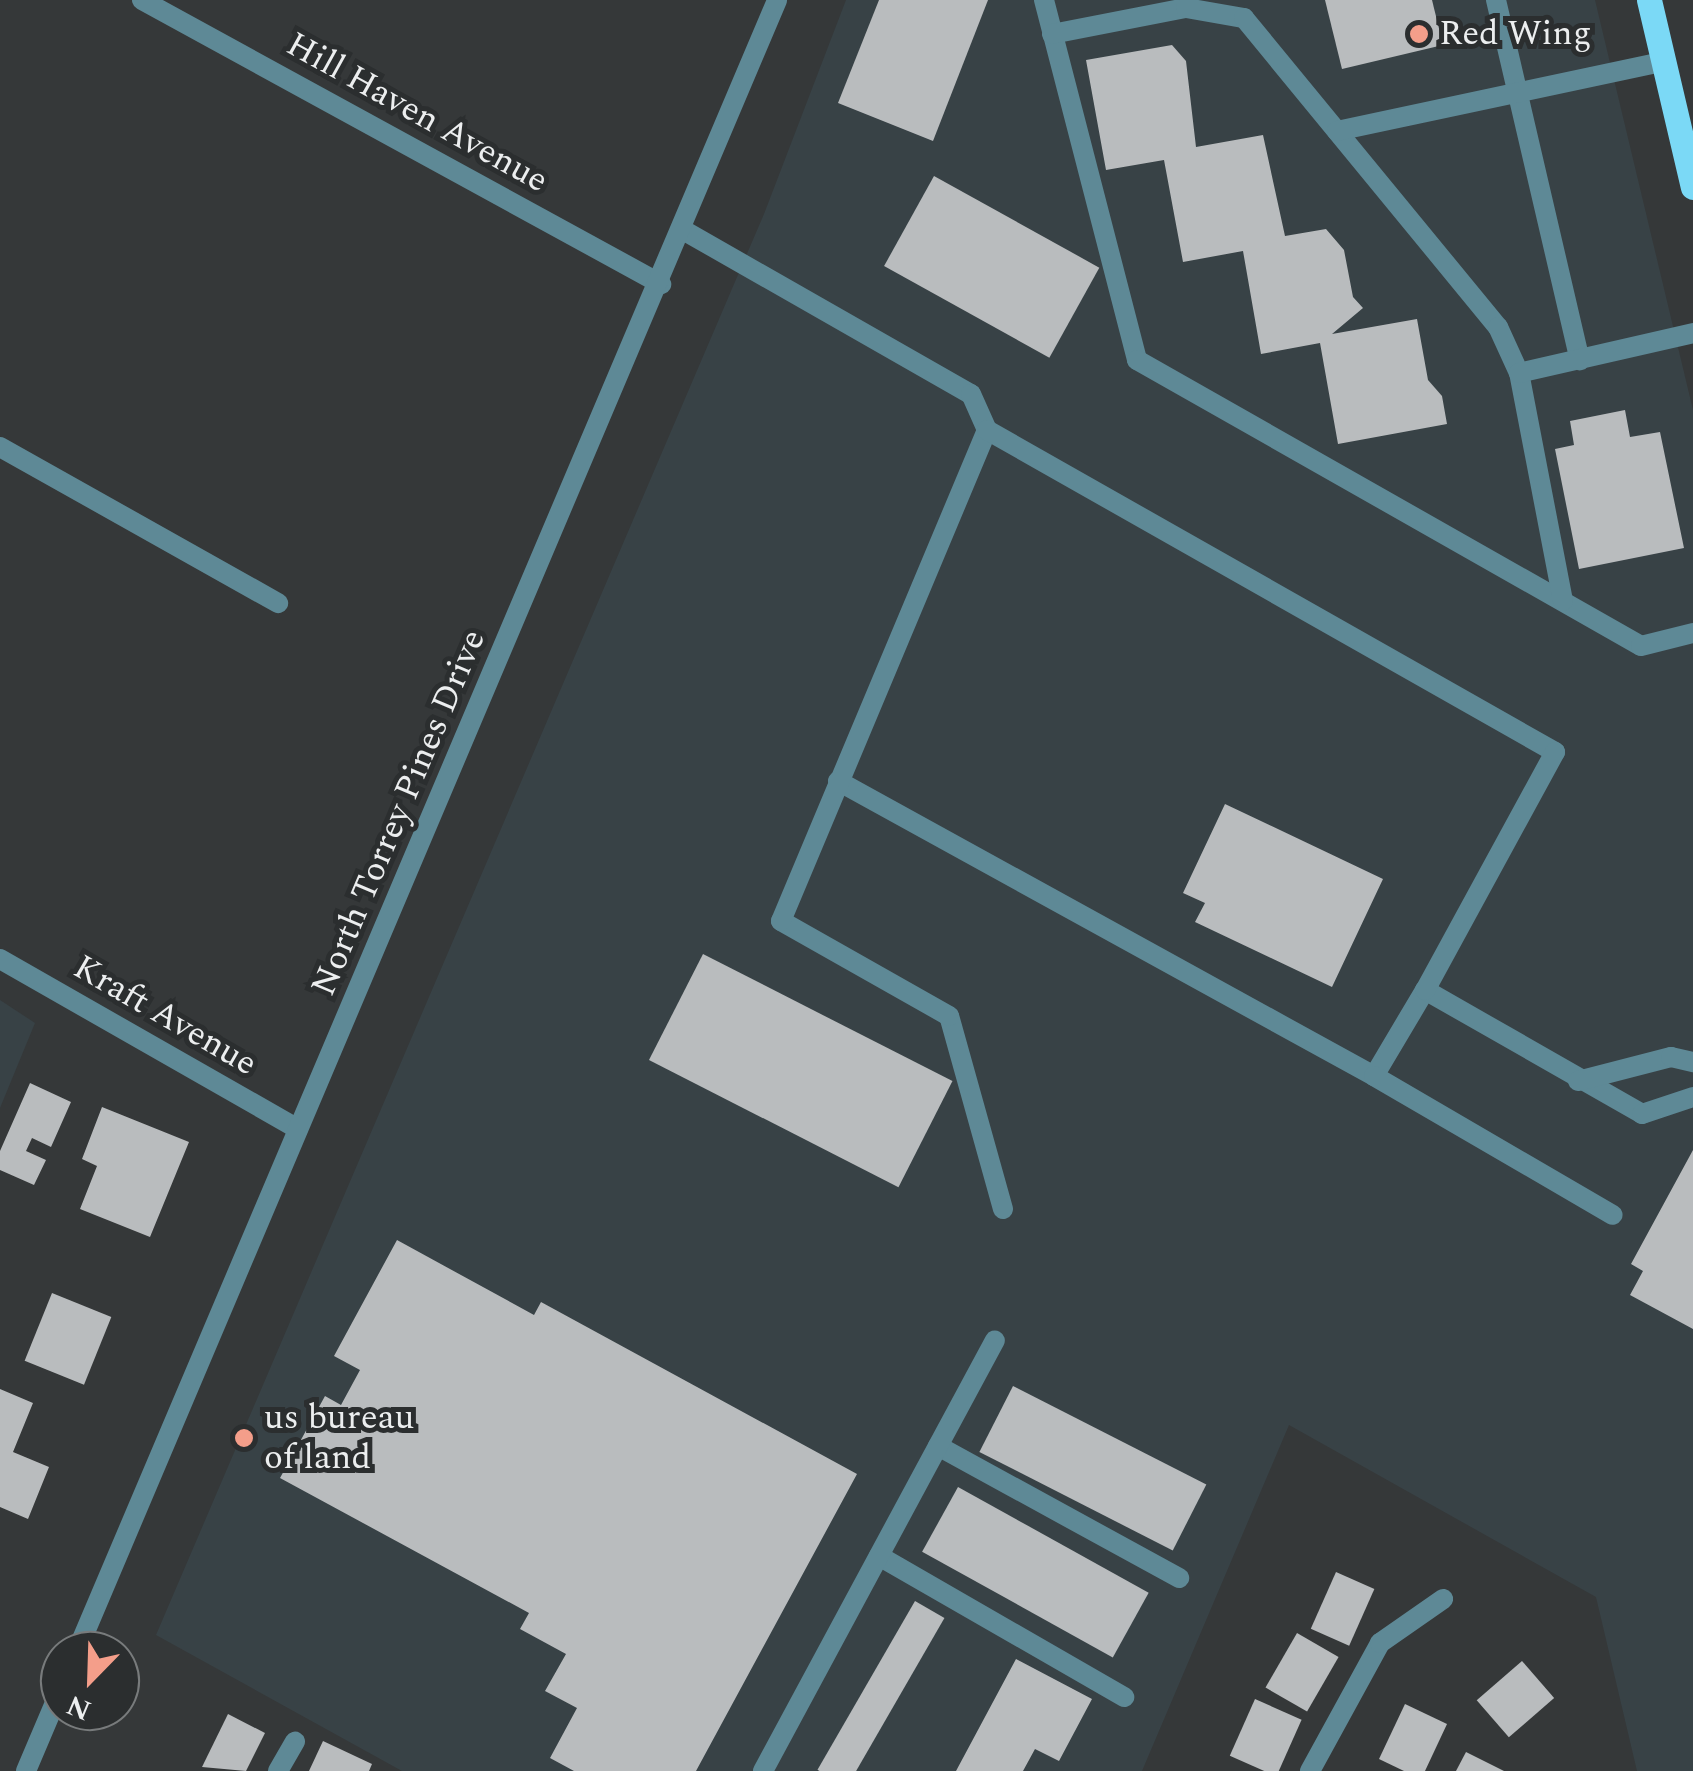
<!DOCTYPE html>
<html>
<head>
<meta charset="utf-8">
<style>
  body { margin:0 }
  #map { position:relative; width:1693px; height:1771px; overflow:hidden; background:#353839; font-family:Spectral,serif }
  div>[style] { position:absolute }
  [style*='--x'] { left:calc(var(--x)*1px); top:calc(var(--y)*1px); width:calc(var(--w)*1px); rotate:calc(var(--a)*1deg) }
  .built>* { inset:0; background:#384246 }
  .building>* { inset:0; background:#b9bcbe; transform-origin:0 0 }
  .service>* { height:20px; margin:-10px; padding:0 10px; transform-origin:10px; border-radius:10px; background:#5e8996 }
  .minor>* { height:20px; margin:-10px; padding:0 10px; transform-origin:10px; border-radius:10px; background:#5e8996 }
  .tertiary>* { height:20px; margin:-10px; padding:0 10px; transform-origin:10px; border-radius:10px; background:#5e8996 }
  .primary>* { height:25px; margin:-12.5px; padding:0 12.5px; transform-origin:12.5px; border-radius:12.5px; background:#7bd9f6 }
  .dots>* { width:28px; height:28px; translate:-50% -50%; box-sizing:border-box; border:5px solid #2b2e2f; border-radius:50% }
  span { translate:-50% -50%; white-space:nowrap; text-align:center; line-height:1.15; -webkit-text-stroke:10px #2b2e2f; paint-order:stroke }
  .poi-label { font-size:35px; color:#eceeef }
  .left { translate:0 -50%; text-align:left }
  .street-label { font-size:35px; color:#eceeef }
  .north { position:absolute; left:40px; top:1631px; width:100px; height:100px; box-sizing:border-box; background:#2b2e2f; border:2px solid #787b7c; border-radius:50%; rotate:203deg; font-size:28px; font-weight:700; line-height:40px; text-align:center; color:#eceeef }
  .north::after { content:''; display:block; margin:auto; width:35px; height:45px; background:#f49e8a; clip-path:polygon(50% 0,100% 100%,50% 72%,0 100%) }
</style>
</head>
<body>
<div id="map">
  <div class="built">
    <div style="clip-path:polygon(846px 0,1595px 0,1693px 410px,1693px 1771px,1637px 1771px,1596px 1597px,1289px 1425px,1142px 1771px,402px 1771px,156px 1635px,764px 214px)"></div>
    <div style="clip-path:polygon(0 1000px,35px 1023px,0 1108px)"></div>
  </div>
  <div class="building">
    <div style="clip-path:polygon(879px 0,988px 0,933px 141px,838px 103px)"></div>
    <div style="clip-path:polygon(1325px 0,1432px 0,1443px 45px,1342px 69px)"></div>
    <div style="clip-path:polygon(1172px 45px,1186px 61px,1196px 147px,1263px 135px,1285px 236px,1326px 229px,1344px 250px,1353px 297px,1363px 308px,1332px 334px,1417px 319px,1428px 380px,1442px 396px,1447px 424px,1338px 444px,1320px 343px,1261px 354px,1243px 251px,1183px 262px,1164px 160px,1106px 170px,1086px 60px)"></div>
    <div style="left:934px;top:176px;width:189px;height:103px;rotate:29deg"></div>
    <div style="clip-path:polygon(1625px 410px,1630px 437px,1660px 432px,1684px 548px,1579px 569px,1555px 449px,1574px 445px,1570px 421px)"></div>
    <div style="clip-path:polygon(1225px 804px,1383px 879px,1332px 987px,1195px 922px,1205px 903px,1183px 893px)"></div>
    <div style="left:703px;top:954px;width:280px;height:119px;rotate:27deg"></div>
    <div style="clip-path:polygon(30px 1083px,71px 1102px,51px 1147px,32px 1138px,26px 1151px,46px 1160px,34px 1185px,0 1170px,0 1151px)"></div>
    <div style="clip-path:polygon(102px 1107px,189px 1142px,150px 1237px,80px 1209px,97px 1166px,82px 1159px)"></div>
    <div style="clip-path:polygon(1693px 1150px,1693px 1329px,1630px 1295px,1643px 1271px,1631px 1264px)"></div>
    <div style="clip-path:polygon(397px 1240px,534px 1315px,541px 1302px,857px 1474px,696px 1771px,574px 1771px,550px 1758px,577px 1708px,545px 1691px,566px 1654px,520px 1629px,529px 1613px,280px 1478px,325px 1396px,341px 1405px,360px 1370px,334px 1356px)"></div>
    <div style="left:52px;top:1293px;width:64px;height:73px;rotate:22deg"></div>
    <div style="left:1013px;top:1386px;width:217px;height:74px;rotate:27deg"></div>
    <div style="clip-path:polygon(0 1389px,33px 1403px,13px 1452px,49px 1467px,28px 1519px,0 1507px)"></div>
    <div style="left:958px;top:1487px;width:218px;height:74px;rotate:29deg"></div>
    <div style="left:1336px;top:1572px;width:42px;height:62px;rotate:24deg"></div>
    <div style="left:915px;top:1601px;width:34px;height:195px;rotate:30deg"></div>
    <div style="left:1297px;top:1633px;width:48px;height:63px;rotate:30deg"></div>
    <div style="clip-path:polygon(1016px 1659px,1092px 1699px,1059px 1761px,1035px 1749px,1023px 1771px,956px 1771px)"></div>
    <div style="left:1522px;top:1661px;width:49px;height:60px;rotate:49deg"></div>
    <div style="left:1255px;top:1699px;width:51px;height:62px;rotate:24deg"></div>
    <div style="clip-path:polygon(1405px 1704px,1447px 1724px,1425px 1771px,1404px 1771px,1379px 1759px)"></div>
    <div style="clip-path:polygon(228px 1714px,265px 1733px,246px 1771px,202px 1767px)"></div>
    <div style="clip-path:polygon(323px 1741px,372px 1764px,369px 1771px,309px 1771px)"></div>
    <div style="clip-path:polygon(1466px 1752px,1504px 1771px,1456px 1771px)"></div>
  </div>
  <div class="service">
    <div style="--x:1044;--y:0;--w:372;--a:75.5"></div>
    <div style="--x:1137;--y:360;--w:579;--a:29.57"></div>
    <div style="--x:1641;--y:646;--w:54;--a:-14"></div>
    <div style="--x:1496;--y:0;--w:370;--a:76.9"></div>
    <div style="--x:1052;--y:34;--w:136;--a:-11"></div>
    <div style="--x:1186;--y:8;--w:59;--a:9.8"></div>
    <div style="--x:1244;--y:18;--w:400;--a:50.6"></div>
    <div style="--x:1498;--y:327;--w:51;--a:65.5"></div>
    <div style="--x:1337;--y:131;--w:333;--a:-12"></div>
    <div style="--x:683;--y:230;--w:331;--a:29.7"></div>
    <div style="--x:971;--y:394;--w:39;--a:66"></div>
    <div style="--x:1563;--y:601;--w:232;--a:-100.9"></div>
    <div style="--x:1519;--y:373;--w:179;--a:-12.9"></div>
    <div style="--x:838;--y:781;--w:612;--a:28.83"></div>
    <div style="--x:1374;--y:1076;--w:100;--a:-59.3"></div>
    <div style="--x:1425;--y:990;--w:250;--a:29.7"></div>
    <div style="--x:1642;--y:1114;--w:54;--a:-18.4"></div>
    <div style="--x:1374;--y:1076;--w:276;--a:30.2"></div>
    <div style="--x:1578;--y:1081;--w:96;--a:-14.5"></div>
    <div style="--x:1671;--y:1057;--w:23;--a:13"></div>
    <div style="--x:1003;--y:1209;--w:200;--a:-105.6"></div>
    <div style="--x:949;--y:1016;--w:193;--a:-150.5"></div>
    <div style="--x:781;--y:921;--w:532;--a:-67.24"></div>
    <div style="--x:987;--y:430;--w:653;--a:29.55"></div>
    <div style="--x:1555;--y:752;--w:271;--a:118.6"></div>
    <div style="--x:938;--y:1446;--w:275;--a:28.7"></div>
    <div style="--x:879;--y:1556;--w:283;--a:29.9"></div>
    <div style="--x:763;--y:1771;--w:489;--a:-61.7"></div>
  </div>
  <div class="minor">
    <div style="--x:142;--y:0;--w:592;--a:28.69"></div>
    <div style="--x:0;--y:447;--w:319;--a:29.3"></div>
    <div style="--x:0;--y:959;--w:343;--a:29.7"></div>
    <div style="--x:278;--y:1771;--w:34;--a:-60"></div>
    <div style="--x:1310;--y:1771;--w:146;--a:-61.3"></div>
    <div style="--x:1380;--y:1643;--w:77;--a:-34.9"></div>
  </div>
  <div class="tertiary">
    <div style="--x:77;--y:1651;--w:1793;--a:-67.02"></div>
    <div style="--x:26;--y:1771;--w:87;--a:-67"></div>
  </div>
  <div class="primary">
    <div style="--x:1649;--y:0;--w:192;--a:76.8"></div>
  </div>
  <div class="dots">
    <div style="left:1419px;top:34px;background:#f49e8a"></div>
    <div style="left:244px;top:1438px;background:#f49e8a"></div>
  </div>
  <div class="poi-label">
    <span class="left" style="left:1439px;top:34px">Red Wing</span>
    <span class="left" style="left:264px;top:1438px">us bureau<br>of land</span>
  </div>
  <div class="street-label">
    <span style="left:417px;top:113px;rotate:29deg">Hill Haven Avenue</span>
    <span style="left:399px;top:813px;rotate:-67deg">North Torrey Pines Drive</span>
    <span style="left:165px;top:1016px;rotate:30deg">Kraft Avenue</span>
  </div>
  <div class="north">N</div>
</div>
</body>
</html>
